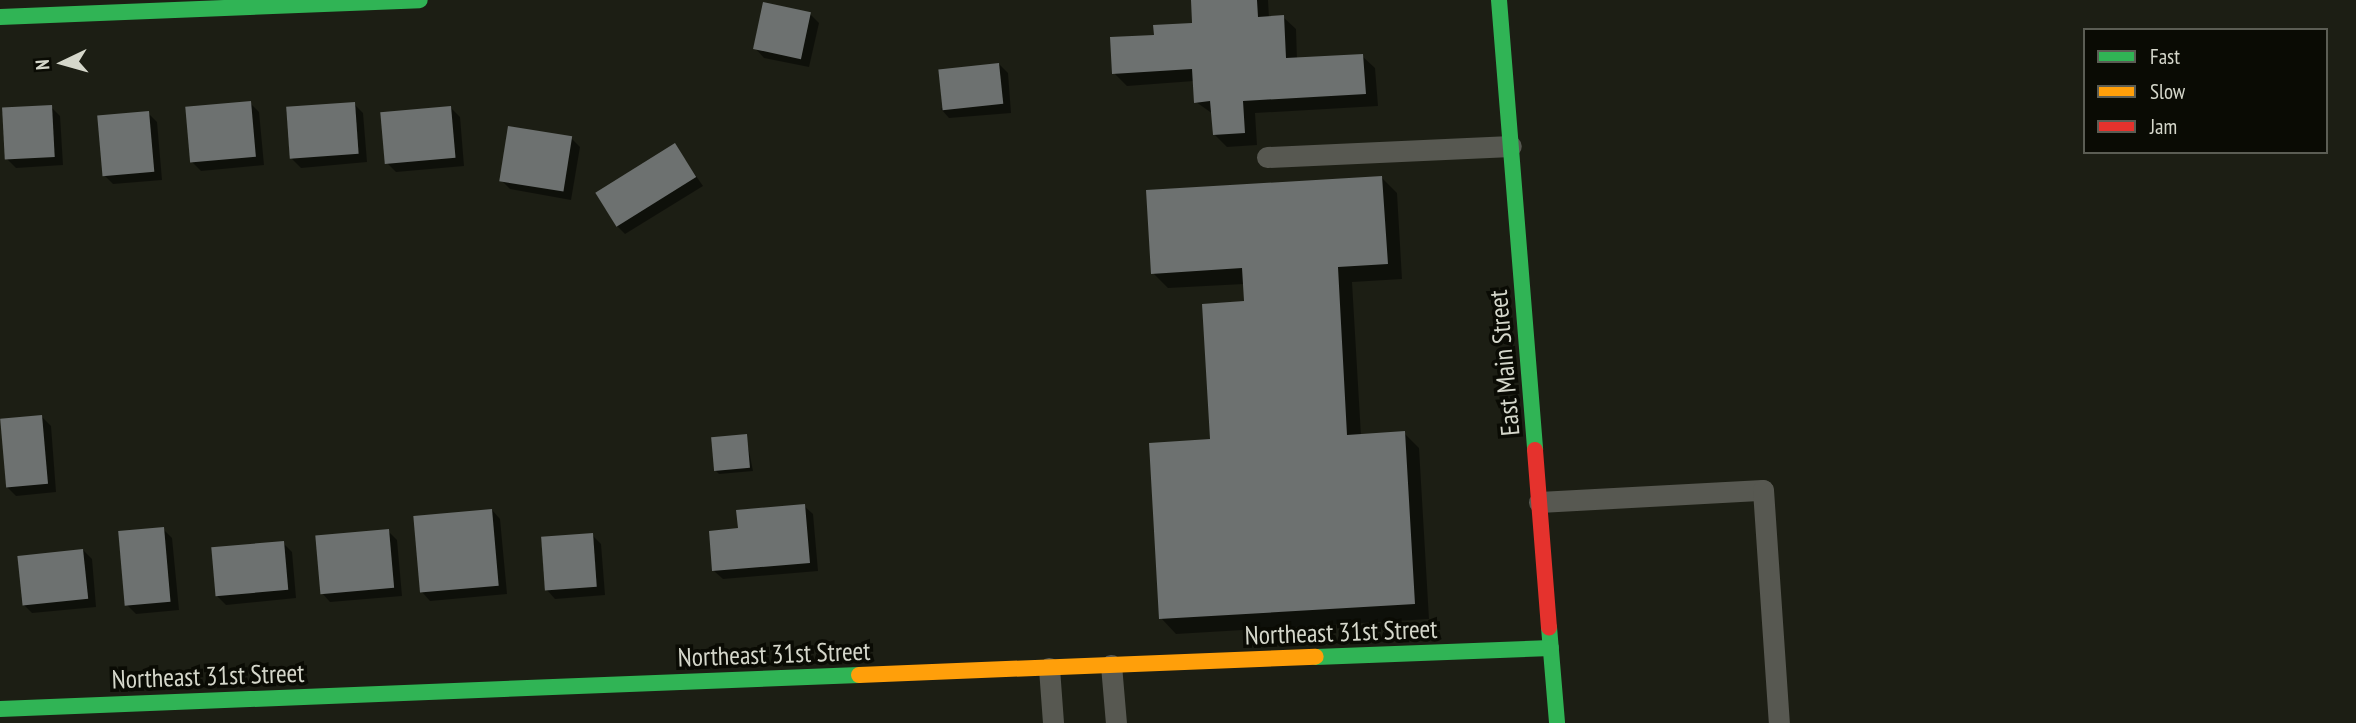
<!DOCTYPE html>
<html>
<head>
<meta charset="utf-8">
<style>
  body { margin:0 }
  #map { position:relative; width:2356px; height:723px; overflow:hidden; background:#1c1e14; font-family:"PT Sans Narrow",sans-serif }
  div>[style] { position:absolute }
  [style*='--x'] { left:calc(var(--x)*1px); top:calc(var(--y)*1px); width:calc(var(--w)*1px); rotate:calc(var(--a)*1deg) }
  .shadow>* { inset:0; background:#0007 }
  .building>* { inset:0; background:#6d7170; transform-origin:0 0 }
  .lane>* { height:21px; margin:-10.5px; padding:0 10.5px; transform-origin:10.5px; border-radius:10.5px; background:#575851 }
  .fast>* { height:16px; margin:-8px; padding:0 8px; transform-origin:8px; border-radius:8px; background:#30b455 }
  .slow>* { height:16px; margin:-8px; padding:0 8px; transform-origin:8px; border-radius:8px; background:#ff9f0a }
  .jam>* { height:16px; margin:-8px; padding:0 8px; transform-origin:8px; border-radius:8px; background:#e5322d }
  span { translate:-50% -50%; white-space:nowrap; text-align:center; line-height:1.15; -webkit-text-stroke:7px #0a0b04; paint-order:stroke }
  .street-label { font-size:26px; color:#d5d7cb }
  .legend { position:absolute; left:2083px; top:28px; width:245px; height:126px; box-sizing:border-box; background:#0a0b04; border:2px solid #5b5d54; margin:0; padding:9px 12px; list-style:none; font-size:21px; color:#d5d7cb }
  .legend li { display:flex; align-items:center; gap:14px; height:35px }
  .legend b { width:35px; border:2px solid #5b5d54 }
  .north { position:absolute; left:28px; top:28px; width:70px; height:70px; -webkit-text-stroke:5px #0a0b04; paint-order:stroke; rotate:265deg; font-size:19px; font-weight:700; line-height:28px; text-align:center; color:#d5d7cb }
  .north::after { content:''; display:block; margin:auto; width:24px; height:32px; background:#d5d7cb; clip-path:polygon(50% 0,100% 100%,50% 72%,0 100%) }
</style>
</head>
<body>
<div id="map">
  <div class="shadow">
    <div style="clip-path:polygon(1192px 0,1268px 0,1269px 18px,1283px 17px,1296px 29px,1297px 60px,1362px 56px,1375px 68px,1378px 106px,1255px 113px,1257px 145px,1227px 147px,1214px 134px,1213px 114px,1196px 102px,1194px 81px,1127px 86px,1114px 73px,1156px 37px,1194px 24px)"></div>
    <div style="clip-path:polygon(810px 14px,819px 23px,809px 67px,764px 58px,756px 49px)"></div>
    <div style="clip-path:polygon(999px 64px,1008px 73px,1011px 113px,949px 118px,941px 109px)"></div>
    <div style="clip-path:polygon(250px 103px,259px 112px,264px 165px,201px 171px,192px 162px)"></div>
    <div style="clip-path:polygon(354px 104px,363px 113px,367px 162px,301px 168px,292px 159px)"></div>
    <div style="clip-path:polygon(51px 107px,60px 116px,63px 165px,16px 168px,7px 159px)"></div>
    <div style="clip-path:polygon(451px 108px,460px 117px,464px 166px,396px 172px,387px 163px)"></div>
    <div style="clip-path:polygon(148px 113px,157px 122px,162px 180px,113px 184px,104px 175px)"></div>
    <div style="clip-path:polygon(571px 138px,580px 147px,571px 200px,510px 189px,501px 180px)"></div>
    <div style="clip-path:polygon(675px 146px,703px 186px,625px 234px,616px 225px)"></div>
    <div style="clip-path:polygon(1382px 178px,1397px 193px,1402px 279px,1352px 282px,1361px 436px,1404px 433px,1419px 448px,1429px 619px,1176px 634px,1161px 618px,1211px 441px,1245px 303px,1244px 284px,1168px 288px,1153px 273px)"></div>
    <div style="clip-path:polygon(42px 417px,51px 426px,56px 492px,16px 496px,7px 487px)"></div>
    <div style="clip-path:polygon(746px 436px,753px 471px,719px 474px,715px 470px)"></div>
    <div style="clip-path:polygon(804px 506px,813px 514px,818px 571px,723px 579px,714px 571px,740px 530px)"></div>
    <div style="clip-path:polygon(492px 510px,500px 519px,507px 594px,430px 601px,422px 592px)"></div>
    <div style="clip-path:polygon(163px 529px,172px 538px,179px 610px,136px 614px,127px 605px)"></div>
    <div style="clip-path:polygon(388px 531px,397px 540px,402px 596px,330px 602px,322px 593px)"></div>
    <div style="clip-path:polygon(592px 535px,601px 544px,605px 595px,555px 599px,547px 590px)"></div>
    <div style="clip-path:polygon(283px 543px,292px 552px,296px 598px,226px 605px,217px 596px)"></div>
    <div style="clip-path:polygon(83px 550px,92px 559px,96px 607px,32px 613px,23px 604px)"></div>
  </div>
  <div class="building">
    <div style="clip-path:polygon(1191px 0,1257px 0,1258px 17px,1284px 15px,1286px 58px,1363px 54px,1366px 94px,1243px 101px,1245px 133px,1213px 135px,1210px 101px,1194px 103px,1192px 69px,1112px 74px,1110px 37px,1154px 35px,1153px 25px,1192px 23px)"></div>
    <div style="left:763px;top:2px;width:49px;height:48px;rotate:12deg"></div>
    <div style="left:999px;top:63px;width:41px;height:61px;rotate:84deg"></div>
    <div style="left:251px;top:101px;width:56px;height:66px;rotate:85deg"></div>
    <div style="left:355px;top:102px;width:52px;height:69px;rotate:86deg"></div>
    <div style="left:52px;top:105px;width:52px;height:50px;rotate:87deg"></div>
    <div style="left:451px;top:106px;width:52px;height:71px;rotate:85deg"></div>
    <div style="left:149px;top:111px;width:61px;height:52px;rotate:85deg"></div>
    <div style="left:508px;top:126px;width:65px;height:56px;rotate:9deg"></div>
    <div style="left:675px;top:143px;width:40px;height:94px;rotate:58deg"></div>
    <div style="clip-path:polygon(1382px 176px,1388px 264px,1338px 267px,1347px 435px,1405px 431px,1415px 604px,1159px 619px,1149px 443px,1210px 439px,1202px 304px,1244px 301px,1242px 268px,1151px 274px,1146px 190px)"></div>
    <div style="left:42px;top:415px;width:69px;height:42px;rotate:85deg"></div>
    <div style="left:747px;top:434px;width:34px;height:36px;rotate:85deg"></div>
    <div style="clip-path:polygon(805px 504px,810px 563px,712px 571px,709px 531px,738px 528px,736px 510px)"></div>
    <div style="left:492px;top:509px;width:77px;height:79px;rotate:85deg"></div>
    <div style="left:164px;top:527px;width:75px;height:46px;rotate:85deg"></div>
    <div style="left:389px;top:529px;width:59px;height:74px;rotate:85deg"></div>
    <div style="left:593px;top:533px;width:54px;height:52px;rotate:86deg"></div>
    <div style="left:284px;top:541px;width:49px;height:73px;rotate:85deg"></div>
    <div style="left:83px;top:549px;width:50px;height:66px;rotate:84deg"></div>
  </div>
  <div class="lane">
    <div style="--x:1267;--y:157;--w:244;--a:-2.6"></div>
    <div style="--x:1539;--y:502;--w:224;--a:-3.1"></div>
    <div style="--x:1763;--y:490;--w:234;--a:86.1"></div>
    <div style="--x:1111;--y:665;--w:58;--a:85.1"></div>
    <div style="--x:1049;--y:668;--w:55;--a:85.8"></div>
  </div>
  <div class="fast">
    <div style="--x:1499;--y:0;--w:451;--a:85.4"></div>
    <div style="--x:0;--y:17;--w:420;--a:-2.3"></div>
    <div style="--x:1549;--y:627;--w:96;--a:85.2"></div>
    <div style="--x:1316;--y:657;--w:235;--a:-2.2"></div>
    <div style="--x:0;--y:709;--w:860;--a:-2.27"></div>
  </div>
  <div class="slow">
    <div style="--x:859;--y:675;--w:457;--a:-2.3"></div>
  </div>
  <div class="jam">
    <div style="--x:1535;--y:450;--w:178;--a:85.5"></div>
  </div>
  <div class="street-label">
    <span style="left:1504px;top:363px;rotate:-95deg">East Main Street</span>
    <span style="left:1341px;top:632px;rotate:-2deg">Northeast 31st Street</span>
    <span style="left:774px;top:654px;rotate:-2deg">Northeast 31st Street</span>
    <span style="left:208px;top:676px;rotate:-2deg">Northeast 31st Street</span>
  </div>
  <ul class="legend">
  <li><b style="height:9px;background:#30b455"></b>Fast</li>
  <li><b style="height:9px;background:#ff9f0a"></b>Slow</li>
  <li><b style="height:9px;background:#e5322d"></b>Jam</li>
  </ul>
  <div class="north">N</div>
</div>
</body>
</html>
